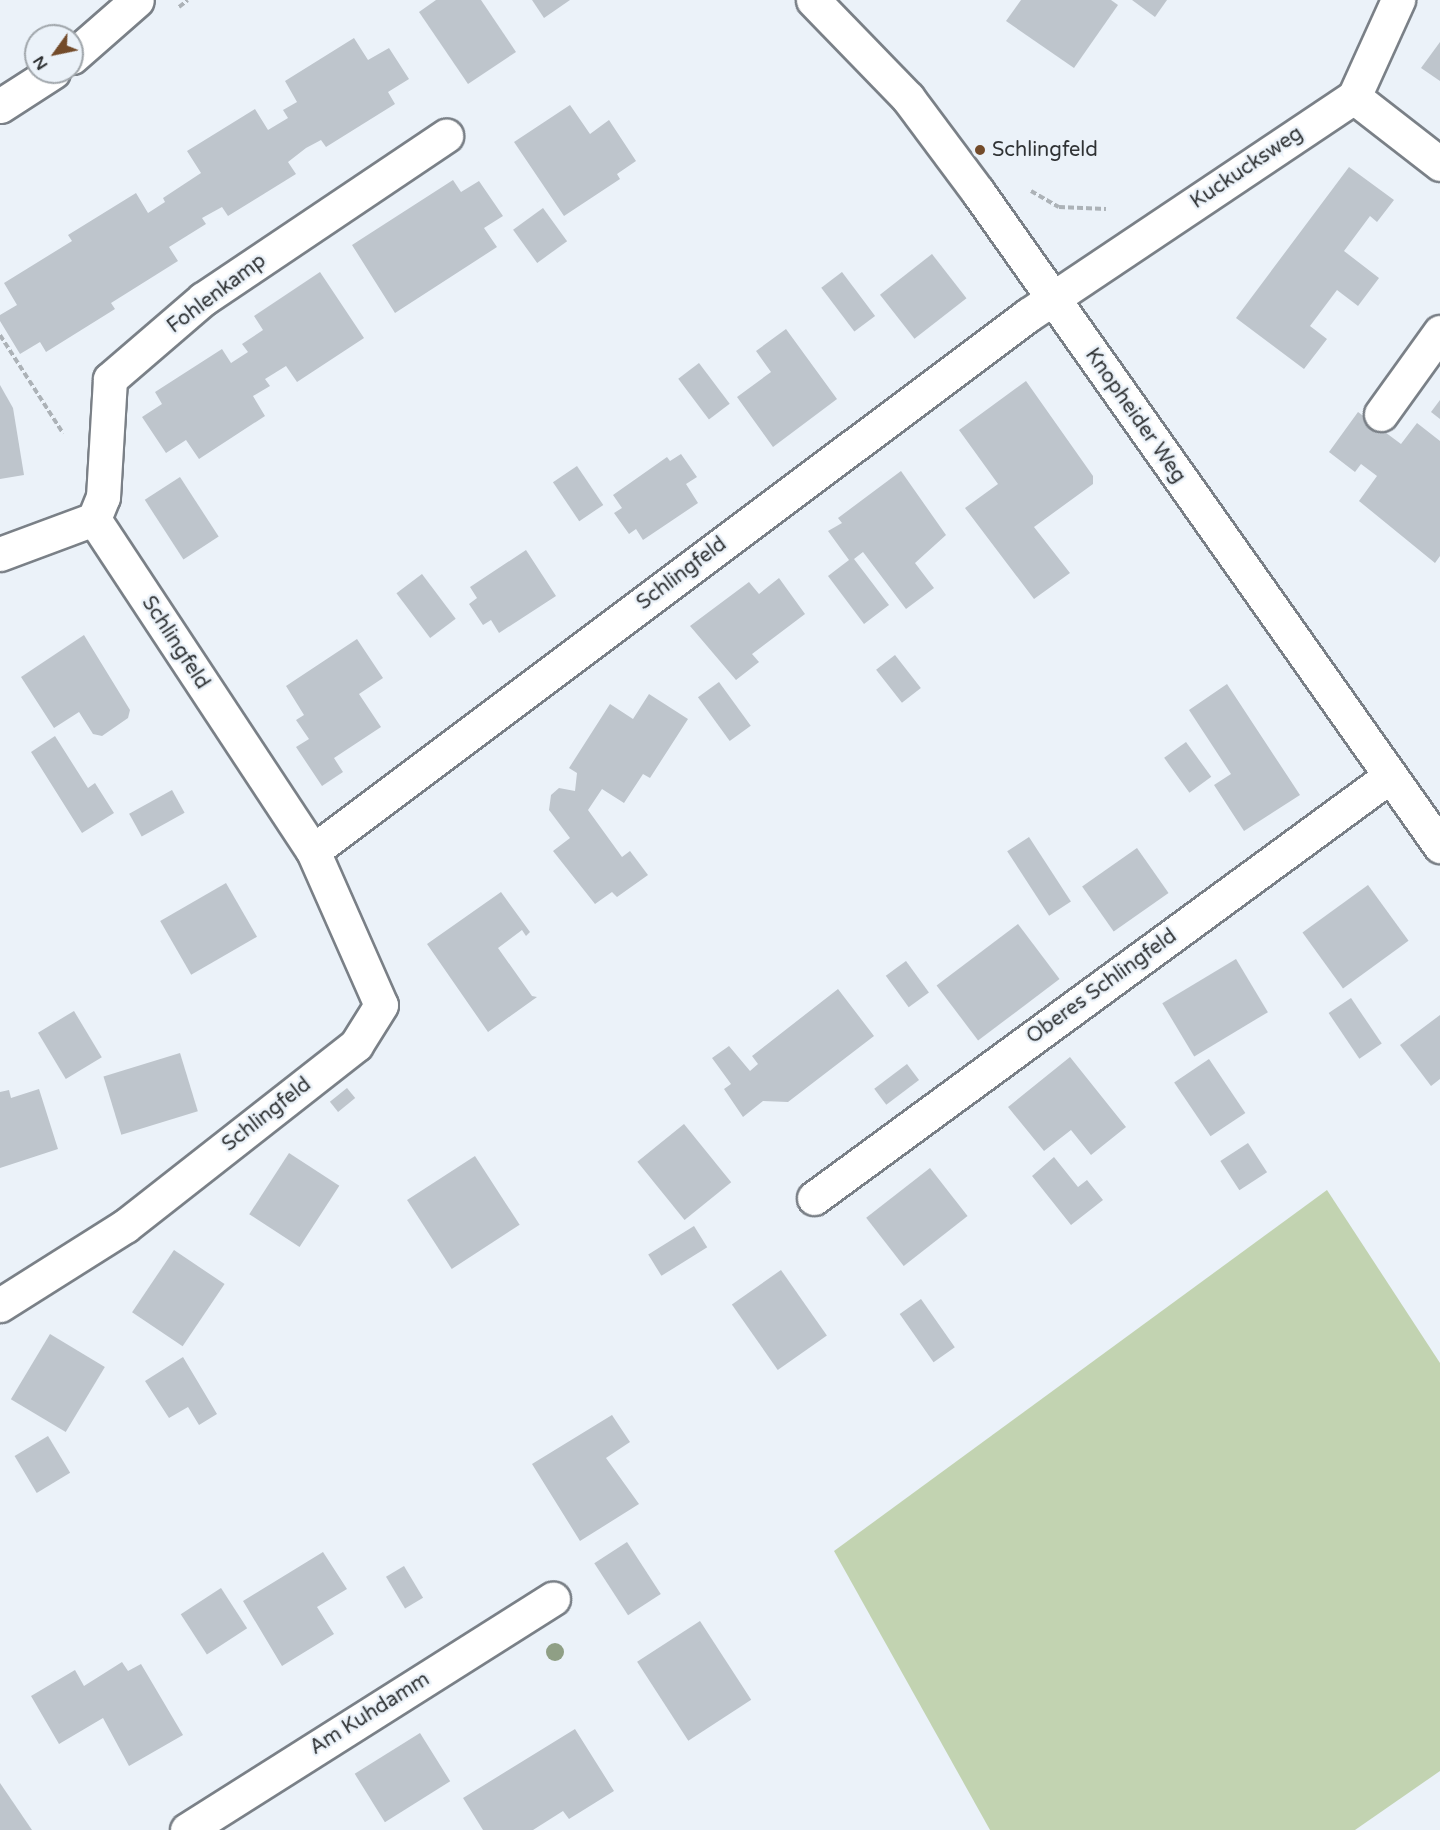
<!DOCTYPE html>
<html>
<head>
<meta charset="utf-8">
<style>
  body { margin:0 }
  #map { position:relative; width:1440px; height:1830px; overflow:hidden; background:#ebf2f9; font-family:"Varela Round",sans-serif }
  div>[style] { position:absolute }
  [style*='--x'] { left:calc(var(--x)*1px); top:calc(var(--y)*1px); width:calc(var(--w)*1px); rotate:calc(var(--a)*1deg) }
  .green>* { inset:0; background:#c2d3b1 }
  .building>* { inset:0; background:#bec5cc; transform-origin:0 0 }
  .path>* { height:4px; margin-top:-2px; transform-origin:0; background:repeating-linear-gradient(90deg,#acb2b7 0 6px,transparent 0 9px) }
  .roads { filter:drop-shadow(2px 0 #7a8087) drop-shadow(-2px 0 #7a8087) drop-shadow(0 2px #7a8087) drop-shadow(0 -2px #7a8087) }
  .minor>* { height:33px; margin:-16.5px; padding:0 16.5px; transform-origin:16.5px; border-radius:16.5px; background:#fff }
  .major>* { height:33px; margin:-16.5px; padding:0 16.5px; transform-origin:16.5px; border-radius:16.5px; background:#fff }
  .trees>* { width:18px; height:18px; margin:-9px; border-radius:50%; background:#8f9f85 }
  .dots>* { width:16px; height:16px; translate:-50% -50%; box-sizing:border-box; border:3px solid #ebf2f9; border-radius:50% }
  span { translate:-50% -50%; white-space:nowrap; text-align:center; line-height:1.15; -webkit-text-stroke:5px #ebf2f9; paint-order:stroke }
  .poi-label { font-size:20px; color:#303335 }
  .left { translate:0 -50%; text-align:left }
  .street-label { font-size:20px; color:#303335 }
  .north { position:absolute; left:24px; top:24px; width:60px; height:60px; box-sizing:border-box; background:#ebf2f9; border:2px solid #a0a6ab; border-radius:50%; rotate:237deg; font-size:16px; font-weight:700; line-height:24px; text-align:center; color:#303335 }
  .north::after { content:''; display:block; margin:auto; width:21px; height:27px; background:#734b2a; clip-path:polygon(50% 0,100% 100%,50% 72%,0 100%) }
</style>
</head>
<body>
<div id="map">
  <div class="green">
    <div style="clip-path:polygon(1327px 1190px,1440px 1363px,1440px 1771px,1355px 1830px,990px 1830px,834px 1551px)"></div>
  </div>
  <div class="building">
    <div style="clip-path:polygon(436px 0,481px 0,516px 52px,468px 84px,419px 12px)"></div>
    <div style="clip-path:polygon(532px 0,570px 0,544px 18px)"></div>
    <div style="clip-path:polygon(1021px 0,1111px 0,1118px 5px,1074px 68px,1006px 21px)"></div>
    <div style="clip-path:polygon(1132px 0,1167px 0,1155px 17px)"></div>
    <div style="clip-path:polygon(354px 38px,368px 60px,389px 48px,409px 79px,388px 92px,395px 104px,326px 147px,321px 140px,306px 148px,288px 162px,296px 174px,228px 216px,222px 207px,202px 218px,206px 224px,169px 247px,178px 261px,111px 303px,115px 309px,46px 352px,40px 342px,20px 354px,0 321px,0 315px,17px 305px,4px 283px,72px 241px,68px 235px,136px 193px,148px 213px,165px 202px,163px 198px,201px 173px,187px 151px,255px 109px,268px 130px,288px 118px,283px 110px,297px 102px,285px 81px)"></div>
    <div style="clip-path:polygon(1440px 42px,1440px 81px,1421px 68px)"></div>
    <div style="clip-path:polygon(570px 105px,590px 134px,609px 120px,636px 161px,617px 174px,620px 179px,564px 216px,514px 142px)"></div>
    <div style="clip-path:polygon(1349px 167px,1394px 200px,1377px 222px,1370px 216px,1344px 251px,1379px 278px,1358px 306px,1337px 290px,1310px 326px,1327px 339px,1304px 369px,1236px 318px)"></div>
    <div style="clip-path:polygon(453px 180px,461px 192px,479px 181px,503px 216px,484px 228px,497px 247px,395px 313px,352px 245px)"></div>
    <div style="left:543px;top:208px;width:41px;height:37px;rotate:54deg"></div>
    <div style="left:932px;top:254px;width:56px;height:66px;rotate:52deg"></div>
    <div style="clip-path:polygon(320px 272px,364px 338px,297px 382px,286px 366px,265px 379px,270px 386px,253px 396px,265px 416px,199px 459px,186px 440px,166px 453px,142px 417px,162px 404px,155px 392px,222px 349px,231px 363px,248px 352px,242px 344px,263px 330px,254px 316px)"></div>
    <div style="left:842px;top:272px;width:55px;height:26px;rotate:53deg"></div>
    <div style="clip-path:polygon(786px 329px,837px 399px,773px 447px,737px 397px,771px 372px,756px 351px)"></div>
    <div style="left:699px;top:363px;width:51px;height:26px;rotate:53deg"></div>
    <div style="clip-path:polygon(1026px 381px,1093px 476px,1093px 484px,1034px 527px,1070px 573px,1034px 599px,965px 508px,998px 484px,959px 430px)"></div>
    <div style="clip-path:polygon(0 385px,13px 408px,24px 475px,0 479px)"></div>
    <div style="clip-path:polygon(1440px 400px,1440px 419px,1431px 412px)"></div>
    <div style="clip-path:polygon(1358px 412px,1401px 444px,1417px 423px,1440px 441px,1440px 556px,1435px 563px,1359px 501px,1377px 476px,1361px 464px,1355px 472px,1329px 452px)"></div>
    <div style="clip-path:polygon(681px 454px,697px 477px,686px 484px,698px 503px,643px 540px,636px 529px,629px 534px,614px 513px,622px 508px,613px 495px,667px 457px,670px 461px)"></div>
    <div style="left:577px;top:466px;width:47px;height:29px;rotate:56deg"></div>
    <div style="clip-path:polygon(901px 471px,946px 535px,915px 563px,934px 588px,906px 609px,863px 552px,854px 559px,889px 605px,864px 624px,828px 576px,849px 560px,828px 531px,842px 523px,838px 518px)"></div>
    <div style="left:180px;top:477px;width:71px;height:42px;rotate:57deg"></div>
    <div style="clip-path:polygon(526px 550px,556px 596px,499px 633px,491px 620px,483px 625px,469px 604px,477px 598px,470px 587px)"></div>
    <div style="left:422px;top:574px;width:56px;height:32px;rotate:53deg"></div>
    <div style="clip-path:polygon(779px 578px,805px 614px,752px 654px,759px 662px,736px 680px,690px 626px,749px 582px,759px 594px)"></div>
    <div style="clip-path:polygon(84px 635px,130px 710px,128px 718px,102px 736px,93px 734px,79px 712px,54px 728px,21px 677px)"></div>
    <div style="clip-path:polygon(357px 639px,383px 678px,359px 694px,381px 727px,334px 758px,343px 772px,322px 786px,296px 747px,309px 739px,296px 720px,304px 715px,286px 686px)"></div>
    <div style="left:895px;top:655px;width:42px;height:24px;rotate:52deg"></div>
    <div style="left:719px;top:682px;width:54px;height:26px;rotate:54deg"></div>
    <div style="clip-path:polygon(1227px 684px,1300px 795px,1244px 831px,1214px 785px,1231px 774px,1189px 710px)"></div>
    <div style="clip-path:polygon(649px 694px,688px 719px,650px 778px,643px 774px,624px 803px,602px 789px,588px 810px,622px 857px,630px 851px,648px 875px,617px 897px,612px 892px,595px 904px,553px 851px,570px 838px,549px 810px,551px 795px,559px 788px,575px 791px,577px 773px,569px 768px,610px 704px,633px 719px)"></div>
    <div style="clip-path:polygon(55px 736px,88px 788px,95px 783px,114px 813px,82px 833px,31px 752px)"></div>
    <div style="left:1186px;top:742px;width:43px;height:27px;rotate:54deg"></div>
    <div style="left:172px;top:790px;width:26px;height:49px;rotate:61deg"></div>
    <div style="left:1029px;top:837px;width:77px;height:26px;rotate:57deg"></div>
    <div style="left:1137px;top:848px;width:55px;height:67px;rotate:55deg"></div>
    <div style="left:226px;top:883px;width:62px;height:76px;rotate:60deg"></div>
    <div style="left:1368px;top:885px;width:69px;height:81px;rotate:54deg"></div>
    <div style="clip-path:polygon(501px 892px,530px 932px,526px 936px,522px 930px,498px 948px,532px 996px,537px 997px,488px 1032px,427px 944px)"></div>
    <div style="left:1018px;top:924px;width:69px;height:102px;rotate:53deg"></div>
    <div style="left:1236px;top:959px;width:62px;height:86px;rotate:59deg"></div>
    <div style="left:906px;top:961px;width:39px;height:25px;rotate:54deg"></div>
    <div style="clip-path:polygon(838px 989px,874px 1036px,788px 1102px,763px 1101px,743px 1117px,724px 1089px,731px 1084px,712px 1058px,729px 1046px,750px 1071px,758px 1064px,752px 1056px)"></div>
    <div style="left:1351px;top:998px;width:55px;height:27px;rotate:56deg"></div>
    <div style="left:74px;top:1011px;width:54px;height:42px;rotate:59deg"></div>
    <div style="clip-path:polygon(1440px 1015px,1440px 1079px,1431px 1086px,1400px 1045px)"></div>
    <div style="left:180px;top:1053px;width:61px;height:80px;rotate:73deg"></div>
    <div style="clip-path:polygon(1070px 1057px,1126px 1127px,1091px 1155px,1071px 1130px,1044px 1151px,1008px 1107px)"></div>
    <div style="left:1209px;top:1059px;width:65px;height:42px;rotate:56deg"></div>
    <div style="left:907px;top:1064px;width:20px;height:41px;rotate:53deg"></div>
    <div style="left:347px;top:1088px;width:13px;height:22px;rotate:51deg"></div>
    <div style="clip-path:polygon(39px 1089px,58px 1149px,0 1168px,0 1092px,9px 1090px,11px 1098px)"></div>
    <div style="left:684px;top:1124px;width:75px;height:60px;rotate:51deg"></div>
    <div style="left:1248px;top:1143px;width:35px;height:33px;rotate:57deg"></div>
    <div style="left:289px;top:1153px;width:60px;height:73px;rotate:33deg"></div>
    <div style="left:475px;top:1156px;width:82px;height:81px;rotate:57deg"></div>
    <div style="clip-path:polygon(1054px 1157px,1078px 1187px,1087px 1180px,1103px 1200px,1071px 1225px,1032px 1176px)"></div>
    <div style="left:930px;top:1168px;width:61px;height:81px;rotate:52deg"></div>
    <div style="left:694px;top:1226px;width:25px;height:54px;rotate:58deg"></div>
    <div style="left:174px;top:1250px;width:61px;height:75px;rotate:34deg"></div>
    <div style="left:781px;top:1270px;width:80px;height:60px;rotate:55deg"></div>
    <div style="left:921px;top:1299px;width:59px;height:26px;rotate:55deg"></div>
    <div style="left:50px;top:1334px;width:64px;height:76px;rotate:31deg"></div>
    <div style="clip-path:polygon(183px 1357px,217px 1414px,199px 1425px,188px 1407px,169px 1418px,145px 1381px)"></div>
    <div style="clip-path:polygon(612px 1415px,630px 1442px,606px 1458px,639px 1504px,580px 1541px,532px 1464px)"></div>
    <div style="left:48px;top:1436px;width:43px;height:39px;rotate:59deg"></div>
    <div style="left:627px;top:1542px;width:62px;height:39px;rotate:57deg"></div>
    <div style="clip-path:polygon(323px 1552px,347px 1589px,317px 1607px,334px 1634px,282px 1666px,243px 1601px)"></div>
    <div style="left:404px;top:1566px;width:37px;height:21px;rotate:59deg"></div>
    <div style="left:221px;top:1588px;width:48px;height:48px;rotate:57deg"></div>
    <div style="left:700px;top:1621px;width:94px;height:75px;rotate:57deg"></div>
    <div style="clip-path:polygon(122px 1662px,128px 1671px,141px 1664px,183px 1735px,129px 1766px,103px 1718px,59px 1744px,31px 1696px,75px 1670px,84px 1686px)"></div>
    <div style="clip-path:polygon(575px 1729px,614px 1791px,569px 1819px,563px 1811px,533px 1830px,483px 1830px,463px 1798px)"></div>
    <div style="left:420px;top:1733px;width:57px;height:77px;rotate:58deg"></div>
    <div style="clip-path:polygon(0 1783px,32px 1830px,0 1830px)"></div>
  </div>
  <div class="path">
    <div style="--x:179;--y:7;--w:11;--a:-38"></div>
    <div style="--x:1031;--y:191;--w:32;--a:30"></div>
    <div style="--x:1059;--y:207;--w:47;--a:2.4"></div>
    <div style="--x:0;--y:335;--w:117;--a:57.3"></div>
  </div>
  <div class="roads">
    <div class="minor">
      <div style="--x:1354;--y:97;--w:109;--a:37.9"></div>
      <div style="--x:1381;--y:414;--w:101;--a:-54.3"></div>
      <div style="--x:94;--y:519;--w:24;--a:-68"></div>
      <div style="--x:103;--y:497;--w:118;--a:-86.6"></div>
      <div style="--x:110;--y:379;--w:123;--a:-40.7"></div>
      <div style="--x:203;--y:299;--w:293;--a:-33.9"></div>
      <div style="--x:0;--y:554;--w:100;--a:-20.4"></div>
      <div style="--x:94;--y:519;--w:398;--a:56.6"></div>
      <div style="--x:313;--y:851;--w:168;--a:66.2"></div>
      <div style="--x:381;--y:1005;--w:47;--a:122"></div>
      <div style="--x:356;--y:1045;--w:293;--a:141.9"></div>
      <div style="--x:125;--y:1226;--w:148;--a:147.7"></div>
      <div style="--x:313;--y:851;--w:894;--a:-36.86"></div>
      <div style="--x:1028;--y:315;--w:392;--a:-33.8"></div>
      <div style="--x:1354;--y:97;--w:107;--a:-65.6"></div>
      <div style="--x:814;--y:1198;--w:714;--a:-36.23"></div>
      <div style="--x:187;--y:1830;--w:433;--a:-32.3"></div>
    </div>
    <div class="major">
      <div style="--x:813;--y:0;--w:136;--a:45.9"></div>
      <div style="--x:908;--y:98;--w:117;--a:53.3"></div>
      <div style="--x:978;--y:192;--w:801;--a:54.76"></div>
      <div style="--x:72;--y:57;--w:86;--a:-41.2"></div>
      <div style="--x:0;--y:106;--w:63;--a:-32.7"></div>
    </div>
  </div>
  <div class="trees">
    <div style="left:555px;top:1652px"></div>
  </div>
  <div class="dots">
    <div style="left:980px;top:150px;background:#734b2a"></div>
  </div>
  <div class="poi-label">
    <span class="left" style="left:992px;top:150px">Schlingfeld</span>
  </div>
  <div class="street-label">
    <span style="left:1247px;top:168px;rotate:-34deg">Kuckucksweg</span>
    <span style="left:217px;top:294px;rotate:-37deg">Fohlenkamp</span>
    <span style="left:1135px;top:416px;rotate:55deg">Knopheider Weg</span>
    <span style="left:682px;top:574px;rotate:-37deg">Schlingfeld</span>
    <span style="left:175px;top:643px;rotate:57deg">Schlingfeld</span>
    <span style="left:1102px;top:987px;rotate:-36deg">Oberes Schlingfeld</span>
    <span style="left:267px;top:1115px;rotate:-38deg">Schlingfeld</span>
    <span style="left:370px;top:1714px;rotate:-32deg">Am Kuhdamm</span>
  </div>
  <div class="north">N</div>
</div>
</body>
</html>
